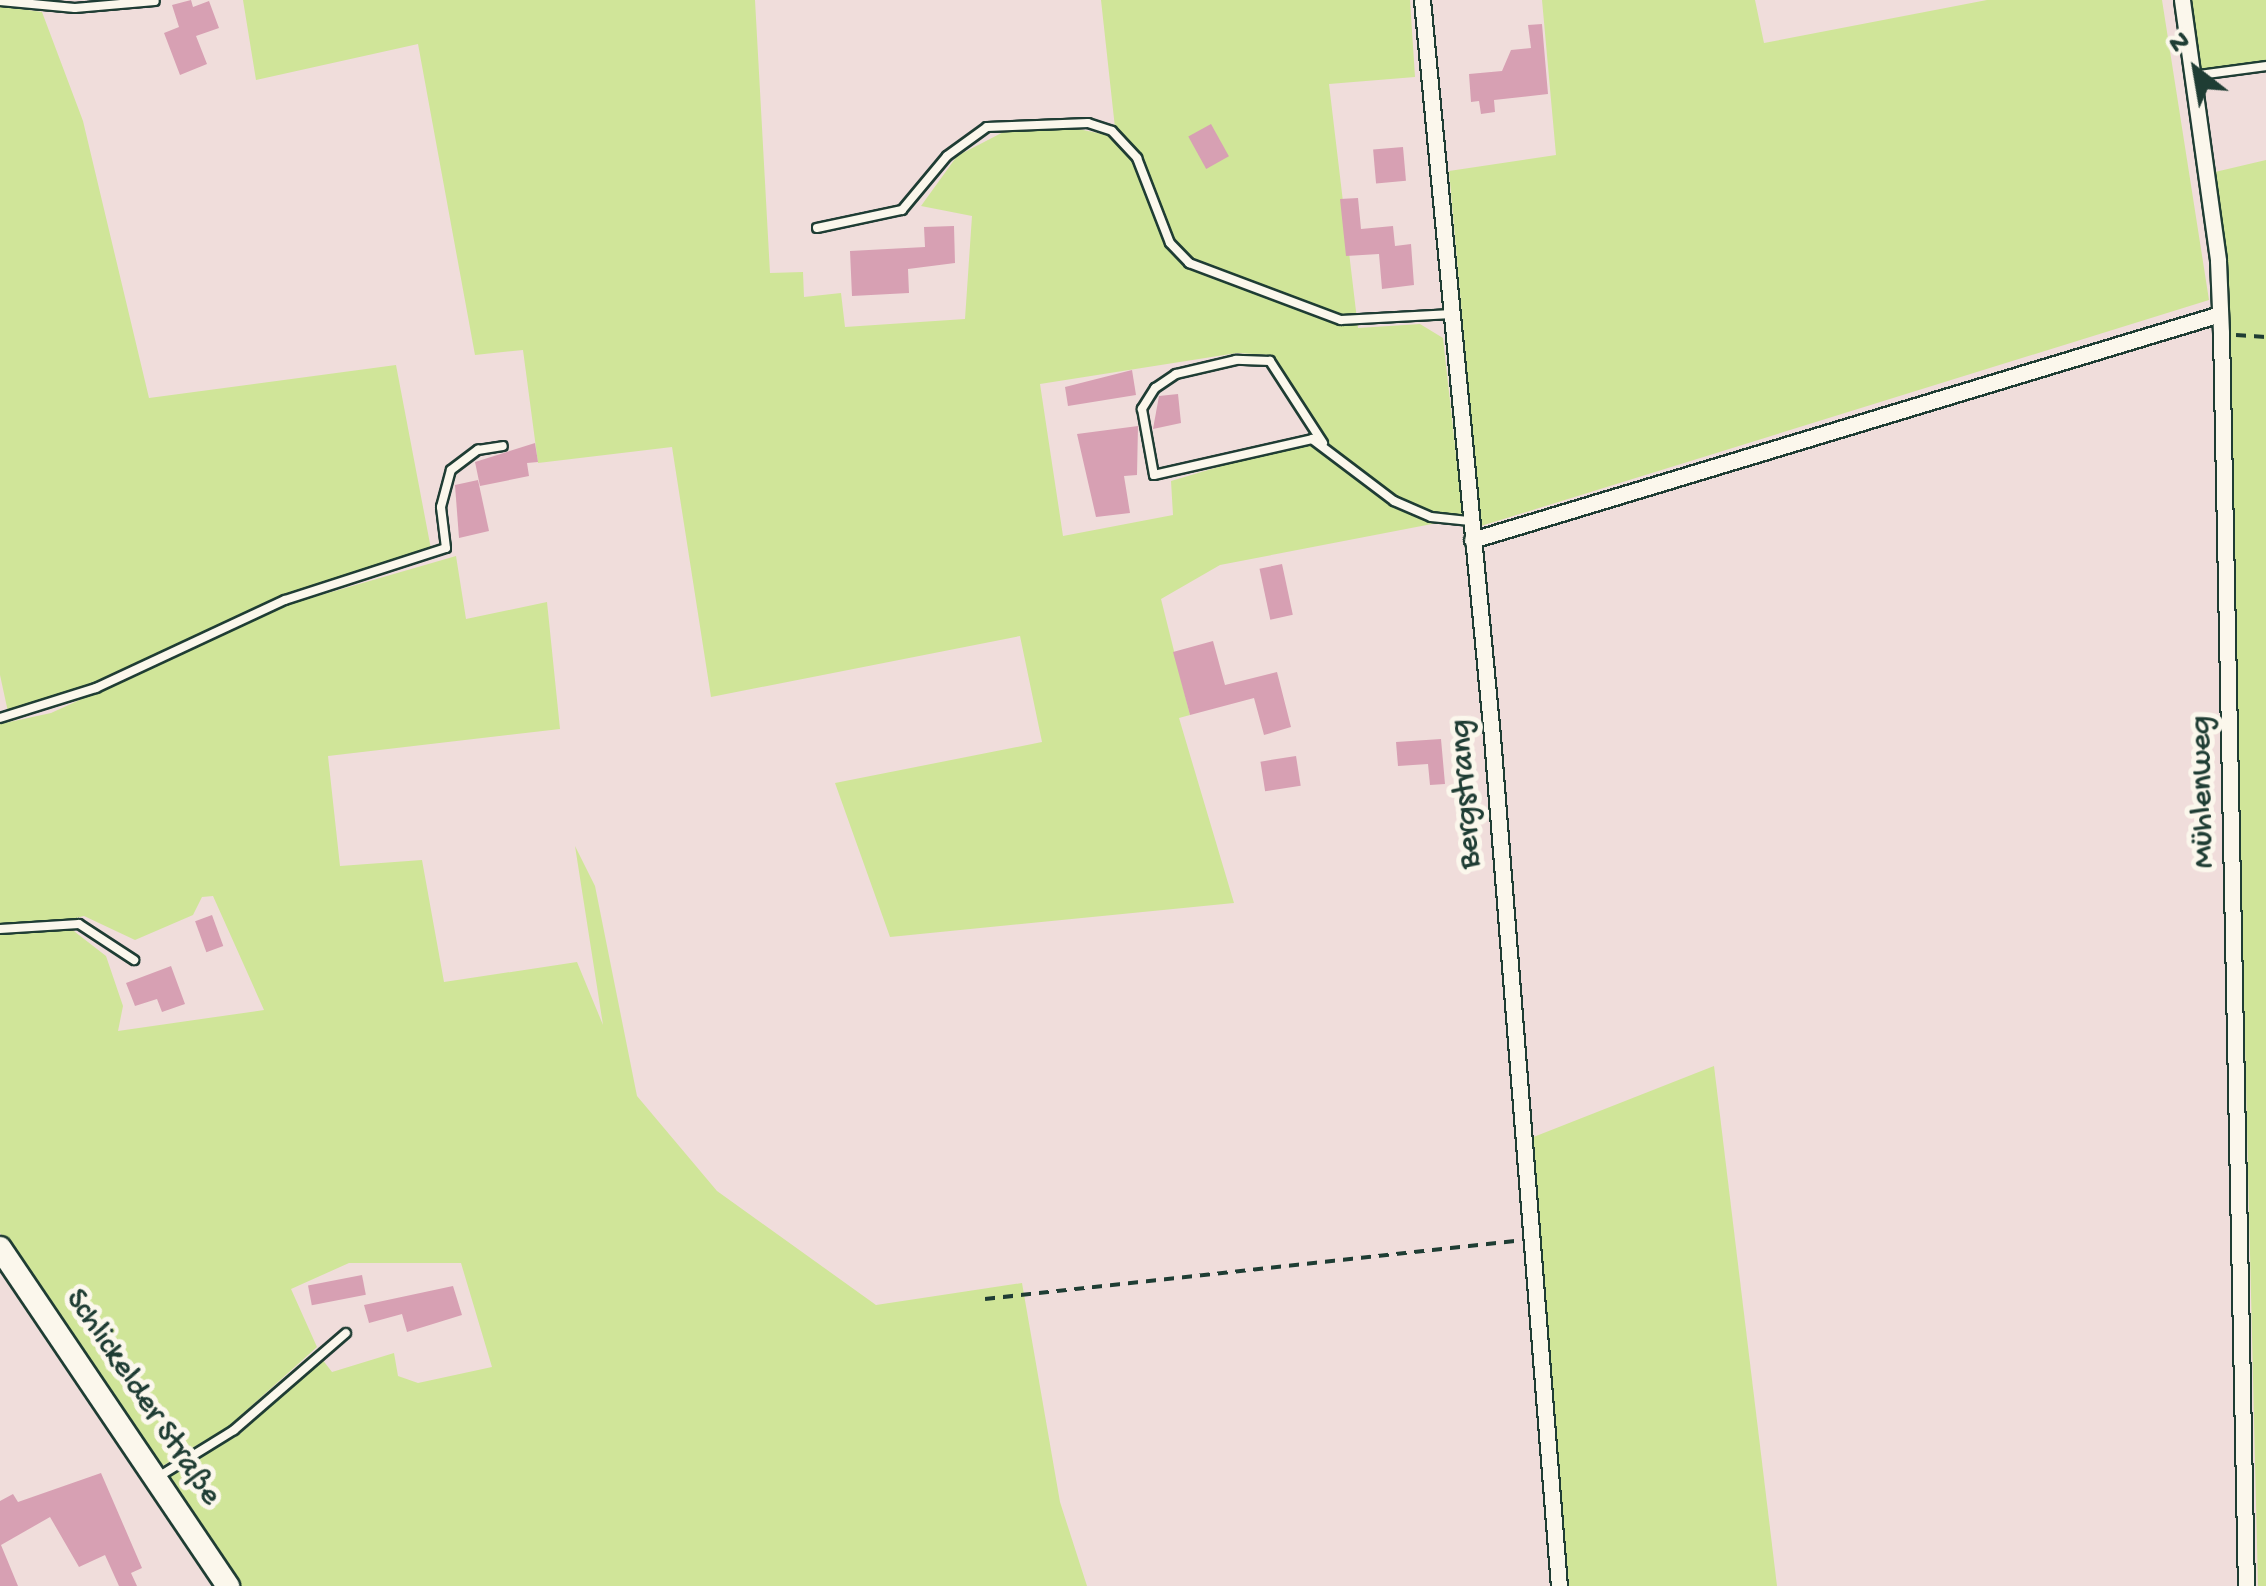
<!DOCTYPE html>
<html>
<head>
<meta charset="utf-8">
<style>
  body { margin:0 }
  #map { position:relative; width:2266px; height:1586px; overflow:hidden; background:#f0dddb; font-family:"Gochi Hand",sans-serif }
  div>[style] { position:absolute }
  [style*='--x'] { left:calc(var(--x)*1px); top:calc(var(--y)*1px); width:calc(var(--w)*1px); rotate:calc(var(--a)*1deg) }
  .green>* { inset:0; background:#d0e599 }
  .building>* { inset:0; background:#d7a0b3; transform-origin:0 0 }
  .path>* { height:4px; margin-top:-2px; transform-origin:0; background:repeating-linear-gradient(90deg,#1f3d34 0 10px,transparent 0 18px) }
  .roads { filter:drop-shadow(2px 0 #1f3d34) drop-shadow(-2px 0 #1f3d34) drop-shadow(0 2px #1f3d34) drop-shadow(0 -2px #1f3d34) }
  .lane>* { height:8px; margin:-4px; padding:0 4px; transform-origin:4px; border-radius:4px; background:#fbf7ec }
  .street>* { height:15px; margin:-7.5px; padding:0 7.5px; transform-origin:7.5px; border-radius:7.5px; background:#fbf7ec }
  .secondary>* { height:22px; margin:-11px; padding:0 11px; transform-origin:11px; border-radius:11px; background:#fbf7ec }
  span { translate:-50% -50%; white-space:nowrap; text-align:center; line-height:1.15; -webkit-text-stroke:10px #fbf7ec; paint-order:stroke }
  .street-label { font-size:32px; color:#1f3d34 }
  .north { position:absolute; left:2146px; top:20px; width:100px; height:100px; -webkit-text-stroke:8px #fbf7ec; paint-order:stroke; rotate:329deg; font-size:28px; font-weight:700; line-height:40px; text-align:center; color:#1f3d34 }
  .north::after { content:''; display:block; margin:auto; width:35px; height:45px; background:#1f3d34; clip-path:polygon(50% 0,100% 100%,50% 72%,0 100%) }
</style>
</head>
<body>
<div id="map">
  <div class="green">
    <div style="clip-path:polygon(evenodd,243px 0,755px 0,770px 273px,803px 272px,804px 297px,841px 293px,845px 327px,965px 319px,972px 216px,921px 206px,957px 156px,1015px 126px,1055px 124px,1116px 137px,1101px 0,1410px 0,1415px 77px,1329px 84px,1358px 328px,1420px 324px,1443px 338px,1463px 518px,1220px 565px,1161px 599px,1190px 715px,1179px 718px,1234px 903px,890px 937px,835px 783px,1042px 742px,1020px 636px,711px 697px,672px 447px,538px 463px,523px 350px,475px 355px,418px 44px,256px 80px,243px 0,1237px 353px,1269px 355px,1322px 436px,1171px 481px,1173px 515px,1063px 536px,1040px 384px,1237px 353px)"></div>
    <div style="clip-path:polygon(1542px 0,1755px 0,1764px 43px,1987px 0,2162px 0,2209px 300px,1481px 526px,1449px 171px,1556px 155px)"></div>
    <div style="clip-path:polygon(2191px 0,2266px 0,2266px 62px,2200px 73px)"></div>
    <div style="clip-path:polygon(0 6px,42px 12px,83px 121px,149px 398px,396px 365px,431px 549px,290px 593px,94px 682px,8px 712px,0 675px)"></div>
    <div style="clip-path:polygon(2266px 160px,2266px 1586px,2258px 1586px,2226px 255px,2215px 172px)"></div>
    <div style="clip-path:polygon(evenodd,456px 556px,466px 619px,547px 602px,560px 729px,328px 756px,340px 866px,422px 860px,444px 982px,577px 962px,603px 1025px,575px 846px,595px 886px,637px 1096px,717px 1191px,876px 1305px,1022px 1283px,1060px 1502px,1087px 1586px,234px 1586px,168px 1478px,240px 1434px,322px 1359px,332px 1372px,394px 1353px,398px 1376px,418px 1383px,492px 1367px,461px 1263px,349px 1263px,291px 1289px,317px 1347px,229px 1426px,159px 1468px,0 1233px,0 724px,51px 713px,290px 604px,456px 556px,213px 896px,264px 1010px,118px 1031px,123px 1006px,106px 956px,70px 928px,72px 919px,84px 916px,135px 940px,193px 915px,202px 897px,213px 896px)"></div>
    <div style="clip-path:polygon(1714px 1066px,1777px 1586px,1569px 1586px,1531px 1138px)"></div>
  </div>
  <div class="building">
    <div style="clip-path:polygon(191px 0,193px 7px,209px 1px,219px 28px,196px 36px,207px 64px,180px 75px,164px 33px,179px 27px,172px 5px)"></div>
    <div style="clip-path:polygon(1542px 24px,1548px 94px,1494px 100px,1495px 112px,1481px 114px,1479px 101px,1471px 102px,1469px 74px,1502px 71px,1511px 50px,1531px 48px,1528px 25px)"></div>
    <div style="left:1211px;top:124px;width:37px;height:26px;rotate:61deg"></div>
    <div style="left:1403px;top:147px;width:34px;height:30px;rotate:85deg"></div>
    <div style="clip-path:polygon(1358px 198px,1361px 229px,1393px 226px,1395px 246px,1411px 244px,1414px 285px,1382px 289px,1379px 254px,1346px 256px,1340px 199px)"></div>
    <div style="clip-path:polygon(954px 226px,955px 263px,908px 269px,909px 293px,852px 296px,850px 251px,925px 247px,924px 227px)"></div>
    <div style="clip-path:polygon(1132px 370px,1136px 395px,1068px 406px,1065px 387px)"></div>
    <div style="clip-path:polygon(1178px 394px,1181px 423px,1153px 429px,1159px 396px)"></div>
    <div style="clip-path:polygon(1138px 426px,1137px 475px,1124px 476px,1130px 513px,1096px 517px,1077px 434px)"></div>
    <div style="clip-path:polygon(535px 443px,538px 462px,527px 463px,529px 476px,480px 486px,475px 462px)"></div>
    <div style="clip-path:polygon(478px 480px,489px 531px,459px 538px,455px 485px)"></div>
    <div style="left:1282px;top:564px;width:52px;height:23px;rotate:78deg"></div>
    <div style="clip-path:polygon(1213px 641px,1225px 685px,1277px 672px,1291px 727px,1264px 735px,1254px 698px,1190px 715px,1173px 652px)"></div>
    <div style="clip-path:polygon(1441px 739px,1445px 784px,1430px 785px,1428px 764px,1398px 766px,1396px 742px)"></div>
    <div style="left:1296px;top:756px;width:30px;height:36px;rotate:81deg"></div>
    <div style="left:212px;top:915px;width:33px;height:18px;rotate:70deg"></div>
    <div style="clip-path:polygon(171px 966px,185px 1004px,162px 1012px,157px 999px,135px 1006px,126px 983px)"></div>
    <div style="left:362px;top:1275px;width:20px;height:55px;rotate:79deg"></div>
    <div style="clip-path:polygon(453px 1286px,462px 1315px,407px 1332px,402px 1314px,369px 1323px,364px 1305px)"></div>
    <div style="clip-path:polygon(101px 1473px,142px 1568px,131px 1573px,137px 1586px,119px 1586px,105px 1555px,79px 1567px,50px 1517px,1px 1545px,18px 1586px,0 1586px,0 1501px,13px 1494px,18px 1502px)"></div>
  </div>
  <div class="path">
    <div style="--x:2236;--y:335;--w:30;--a:4"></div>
    <div style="--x:985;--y:1299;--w:533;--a:-6.25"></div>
  </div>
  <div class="roads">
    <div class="lane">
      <div style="--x:0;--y:1;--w:75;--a:5.3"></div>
      <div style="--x:75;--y:8;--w:80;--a:-5"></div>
      <div style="--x:2192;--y:76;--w:75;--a:-7.7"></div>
      <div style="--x:817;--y:228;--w:87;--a:-12"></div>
      <div style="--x:902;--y:210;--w:70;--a:-50.2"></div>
      <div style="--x:947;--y:156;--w:49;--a:-35.9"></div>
      <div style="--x:987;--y:127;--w:101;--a:-2.3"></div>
      <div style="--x:1088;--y:123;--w:25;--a:18"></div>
      <div style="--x:1112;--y:131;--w:37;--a:47"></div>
      <div style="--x:1137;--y:158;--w:91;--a:68.8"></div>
      <div style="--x:1170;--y:243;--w:28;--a:46"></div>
      <div style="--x:1189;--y:263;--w:162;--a:20.6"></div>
      <div style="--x:1341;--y:320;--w:111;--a:-3.1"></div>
      <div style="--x:1323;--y:443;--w:98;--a:-122.9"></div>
      <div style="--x:1270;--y:361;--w:34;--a:-178"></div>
      <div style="--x:1236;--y:360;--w:62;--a:166.9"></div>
      <div style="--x:1176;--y:374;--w:25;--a:146"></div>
      <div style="--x:1155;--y:388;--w:25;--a:122"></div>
      <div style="--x:1142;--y:409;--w:67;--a:79.7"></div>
      <div style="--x:1154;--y:475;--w:162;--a:-12.8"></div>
      <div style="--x:1312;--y:439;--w:103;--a:37.1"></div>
      <div style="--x:1394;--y:501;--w:40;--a:23.4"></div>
      <div style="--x:1431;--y:517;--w:37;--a:6"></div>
      <div style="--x:0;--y:718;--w:101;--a:-17.4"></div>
      <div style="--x:96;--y:688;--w:208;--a:-25"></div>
      <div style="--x:285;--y:600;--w:169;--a:-17.9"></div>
      <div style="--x:446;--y:548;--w:41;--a:-97"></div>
      <div style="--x:441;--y:507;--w:38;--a:-75"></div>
      <div style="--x:451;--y:470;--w:34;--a:-37"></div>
      <div style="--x:478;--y:450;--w:25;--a:-9"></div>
      <div style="--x:0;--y:929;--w:79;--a:-3.6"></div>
      <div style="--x:79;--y:924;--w:66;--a:33.2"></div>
      <div style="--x:158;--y:1477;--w:89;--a:-31.7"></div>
      <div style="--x:234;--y:1430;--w:148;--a:-40.9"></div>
    </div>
    <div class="street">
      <div style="--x:1422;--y:0;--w:740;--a:84.57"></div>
      <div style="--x:1492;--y:737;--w:852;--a:85.49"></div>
      <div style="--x:2182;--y:0;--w:263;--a:82.1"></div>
      <div style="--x:2218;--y:261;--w:72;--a:87.6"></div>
      <div style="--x:2221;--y:333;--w:1253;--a:88.86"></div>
      <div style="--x:1472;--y:540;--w:781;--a:-16.81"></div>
    </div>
    <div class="secondary">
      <div style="--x:0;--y:1248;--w:408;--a:56"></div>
    </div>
  </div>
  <div class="street-label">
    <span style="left:2204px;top:792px;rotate:-91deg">Mühlenweg</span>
    <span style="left:1467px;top:794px;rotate:-94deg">Bergstrang</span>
    <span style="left:142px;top:1398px;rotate:56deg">Schlickelder Straße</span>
  </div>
  <div class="north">N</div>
</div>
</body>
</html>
